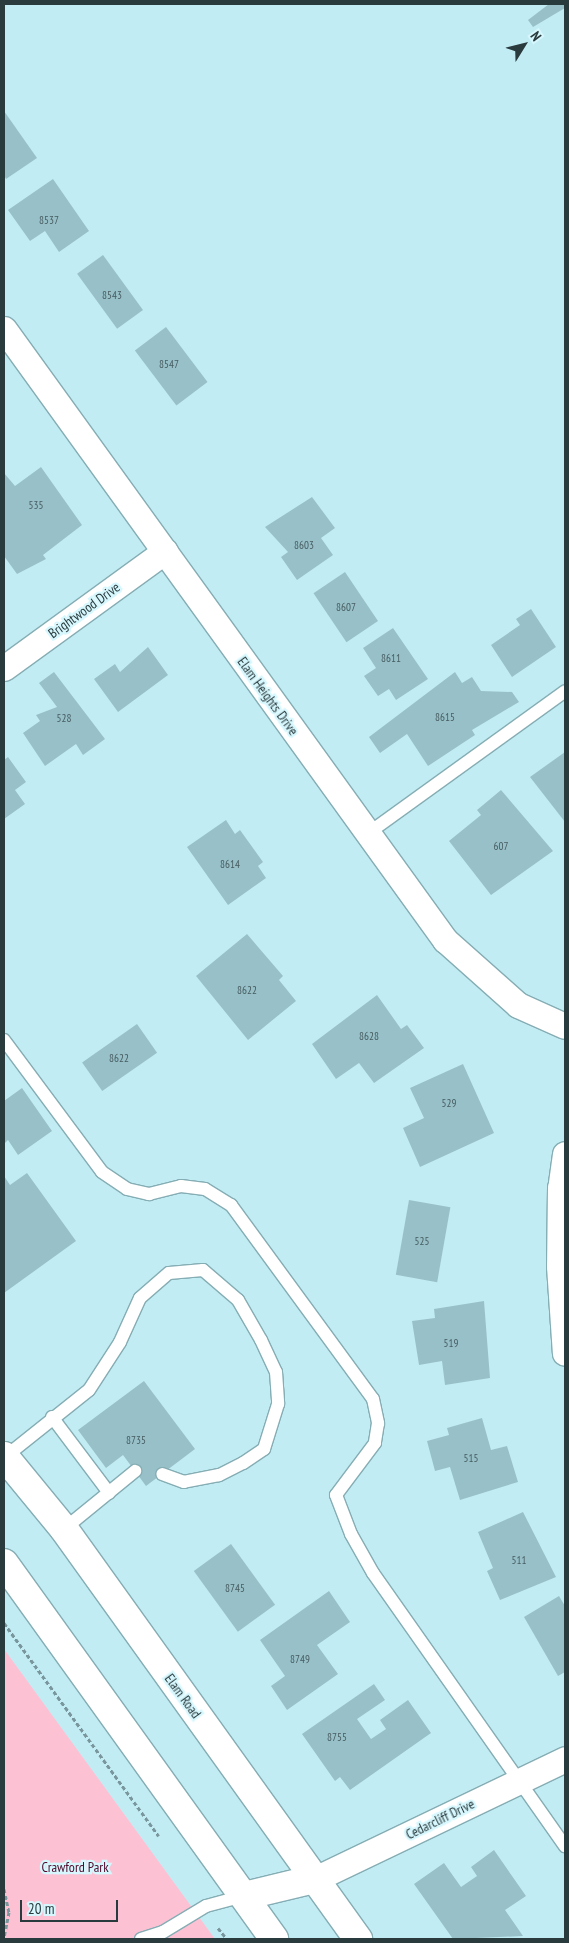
<!DOCTYPE html>
<html>
<head>
<meta charset="utf-8">
<style>
  body { margin:0 }
  #map { position:relative; width:569px; height:1943px; overflow:hidden; background:#c2ecf3; font-family:"PT Sans Narrow",sans-serif }
  div>[style] { position:absolute }
  [style*='--x'] { left:calc(var(--x)*1px); top:calc(var(--y)*1px); width:calc(var(--w)*1px); rotate:calc(var(--a)*1deg) }
  .green>* { inset:0; background:#fcc2d4 }
  .building>* { inset:0; background:#98c0c8; transform-origin:0 0 }
  .path>* { height:3px; margin-top:-1.5px; transform-origin:0; background:repeating-linear-gradient(90deg,#78969b 0 4px,transparent 0 6.5px) }
  .roads { filter:drop-shadow(1px 0 #85adb4) drop-shadow(-1px 0 #85adb4) drop-shadow(0 1px #85adb4) drop-shadow(0 -1px #85adb4) }
  .lane>* { height:12px; margin:-6px; padding:0 6px; transform-origin:6px; border-radius:6px; background:#fff }
  .street>* { height:25px; margin:-12.5px; padding:0 12.5px; transform-origin:12.5px; border-radius:12.5px; background:#fff }
  .secondary>* { height:28px; margin:-14px; padding:0 14px; transform-origin:14px; border-radius:14px; background:#fff }
  span { translate:-50% -50%; white-space:nowrap; text-align:center; line-height:1.15; -webkit-text-stroke:4.5px #d6f7fd; paint-order:stroke }
  .number-label { font-size:11px; color:#465c60 }
  .number-label span { -webkit-text-stroke-width:0 }
  .street-label { font-size:14px; color:#2a3b3e }
  .park-label { font-size:14px; color:#500a2b }
  .frame { position:absolute; inset:0; border:5px solid #2a3b3e; pointer-events:none }
  .north { position:absolute; left:499px; top:20px; width:50px; height:50px; -webkit-text-stroke:4px #d6f7fd; paint-order:stroke; rotate:54deg; font-size:14px; font-weight:700; line-height:20px; text-align:center; color:#2a3b3e }
  .north::after { content:''; display:block; margin:auto; width:18px; height:22px; background:#2a3b3e; clip-path:polygon(50% 0,100% 100%,50% 72%,0 100%) }
  .scale { position:absolute; left:20px; top:1900px; width:98px; height:22px; box-sizing:border-box; border:2px solid #2a3b3e; border-top:0; padding-left:6px; font-size:15px; line-height:18px; white-space:nowrap; color:#2a3b3e; -webkit-text-stroke:4px #d6f7fd; paint-order:stroke }
</style>
</head>
<body>
<div id="map">
  <div class="green">
    <div style="clip-path:polygon(4px 1649px,215px 1939px,4px 1939px)"></div>
  </div>
  <div class="building">
    <div style="clip-path:polygon(549px 4px,565px 4px,565px 8px,533px 27px,528px 20px)"></div>
    <div style="clip-path:polygon(4px 111px,37px 158px,6px 179px,4px 175px)"></div>
    <div style="clip-path:polygon(53px 179px,89px 231px,59px 252px,45px 231px,30px 241px,8px 210px)"></div>
    <div style="left:103px;top:255px;width:68px;height:32px;rotate:54deg"></div>
    <div style="left:166px;top:327px;width:69px;height:39px;rotate:53deg"></div>
    <div style="clip-path:polygon(41px 467px,82px 525px,43px 555px,46px 559px,17px 574px,4px 556px,4px 473px,15px 486px)"></div>
    <div style="clip-path:polygon(312px 497px,335px 528px,321px 538px,333px 555px,297px 580px,281px 557px,288px 552px,265px 527px)"></div>
    <div style="left:345px;top:572px;width:59px;height:38px;rotate:56deg"></div>
    <div style="clip-path:polygon(531px 609px,556px 647px,512px 677px,491px 645px,520px 625px,516px 619px)"></div>
    <div style="clip-path:polygon(393px 628px,428px 679px,396px 700px,389px 689px,378px 696px,364px 676px,376px 668px,363px 648px)"></div>
    <div style="clip-path:polygon(148px 647px,168px 675px,118px 712px,94px 679px,115px 664px,120px 672px)"></div>
    <div style="clip-path:polygon(54px 672px,105px 739px,83px 755px,76px 744px,45px 766px,23px 733px,40px 721px,36px 715px,57px 707px,39px 683px)"></div>
    <div style="clip-path:polygon(455px 672px,462px 683px,472px 677px,481px 691px,512px 692px,519px 702px,472px 730px,475px 735px,428px 766px,407px 734px,380px 753px,369px 737px)"></div>
    <div style="clip-path:polygon(565px 752px,565px 822px,530px 777px)"></div>
    <div style="clip-path:polygon(8px 757px,26px 782px,15px 790px,25px 804px,4px 819px,4px 760px)"></div>
    <div style="clip-path:polygon(501px 790px,553px 851px,491px 895px,449px 841px,481px 815px,477px 810px)"></div>
    <div style="clip-path:polygon(226px 820px,235px 834px,240px 830px,263px 862px,258px 866px,266px 878px,228px 905px,187px 847px)"></div>
    <div style="clip-path:polygon(247px 934px,283px 976px,279px 980px,296px 1001px,248px 1040px,196px 976px)"></div>
    <div style="clip-path:polygon(377px 995px,401px 1029px,407px 1025px,424px 1048px,374px 1083px,359px 1063px,336px 1079px,312px 1044px)"></div>
    <div style="left:137px;top:1024px;width:35px;height:67px;rotate:55deg"></div>
    <div style="clip-path:polygon(463px 1064px,494px 1133px,420px 1167px,403px 1128px,424px 1118px,410px 1088px)"></div>
    <div style="clip-path:polygon(22px 1088px,52px 1131px,18px 1155px,8px 1140px,4px 1144px,4px 1101px)"></div>
    <div style="clip-path:polygon(27px 1173px,76px 1241px,4px 1293px,4px 1176px,10px 1185px)"></div>
    <div style="left:409px;top:1200px;width:42px;height:76px;rotate:10deg"></div>
    <div style="clip-path:polygon(484px 1301px,490px 1378px,445px 1385px,442px 1361px,419px 1365px,412px 1321px,435px 1318px,434px 1309px)"></div>
    <div style="clip-path:polygon(144px 1381px,195px 1449px,146px 1486px,123px 1455px,106px 1468px,78px 1430px)"></div>
    <div style="clip-path:polygon(482px 1418px,491px 1450px,507px 1446px,518px 1482px,460px 1500px,450px 1467px,435px 1471px,427px 1441px,449px 1435px,447px 1428px)"></div>
    <div style="clip-path:polygon(523px 1512px,556px 1577px,500px 1600px,487px 1571px,493px 1568px,478px 1532px)"></div>
    <div style="left:231px;top:1544px;width:75px;height:46px;rotate:54deg"></div>
    <div style="clip-path:polygon(329px 1591px,350px 1622px,317px 1645px,338px 1674px,287px 1710px,271px 1686px,285px 1676px,260px 1640px)"></div>
    <div style="clip-path:polygon(559px 1596px,565px 1606px,565px 1672px,558px 1676px,524px 1617px)"></div>
    <div style="clip-path:polygon(374px 1684px,385px 1700px,357px 1719px,371px 1739px,386px 1729px,380px 1720px,408px 1700px,431px 1733px,350px 1790px,340px 1777px,335px 1781px,302px 1734px)"></div>
    <div style="clip-path:polygon(494px 1850px,526px 1896px,505px 1910px,523px 1936px,453px 1939px,414px 1884px,444px 1863px,461px 1887px,477px 1876px,471px 1867px)"></div>
  </div>
  <div class="path">
    <div style="--x:4;--y:1623;--w:263;--a:54"></div>
    <div style="--x:4;--y:1889;--w:24;--a:78"></div>
    <div style="--x:9;--y:1912;--w:25;--a:101"></div>
    <div style="--x:218;--y:1928;--w:14;--a:51"></div>
  </div>
  <div class="roads">
    <div class="lane">
      <div style="--x:367;--y:834;--w:244;--a:-35.8"></div>
      <div style="--x:4;--y:1040;--w:164;--a:53.4"></div>
      <div style="--x:102;--y:1172;--w:30;--a:34"></div>
      <div style="--x:127;--y:1189;--w:23;--a:13"></div>
      <div style="--x:149;--y:1194;--w:33;--a:-14"></div>
      <div style="--x:181;--y:1186;--w:24;--a:7"></div>
      <div style="--x:205;--y:1189;--w:31;--a:32"></div>
      <div style="--x:231;--y:1205;--w:240;--a:53.8"></div>
      <div style="--x:373;--y:1399;--w:25;--a:78"></div>
      <div style="--x:378;--y:1423;--w:20;--a:99"></div>
      <div style="--x:375;--y:1443;--w:65;--a:126.9"></div>
      <div style="--x:336;--y:1495;--w:42;--a:69"></div>
      <div style="--x:351;--y:1534;--w:45;--a:60.6"></div>
      <div style="--x:373;--y:1573;--w:334;--a:54.9"></div>
      <div style="--x:52;--y:1417;--w:95;--a:53.1"></div>
      <div style="--x:5;--y:1457;--w:107;--a:-38.6"></div>
      <div style="--x:89;--y:1390;--w:57;--a:-57.1"></div>
      <div style="--x:120;--y:1342;--w:48;--a:-65.6"></div>
      <div style="--x:140;--y:1298;--w:38;--a:-41"></div>
      <div style="--x:169;--y:1273;--w:34;--a:-5"></div>
      <div style="--x:203;--y:1270;--w:46;--a:40.6"></div>
      <div style="--x:238;--y:1300;--w:46;--a:60.1"></div>
      <div style="--x:261;--y:1340;--w:35;--a:65"></div>
      <div style="--x:276;--y:1372;--w:32;--a:86"></div>
      <div style="--x:278;--y:1404;--w:47;--a:107.3"></div>
      <div style="--x:264;--y:1449;--w:25;--a:146"></div>
      <div style="--x:243;--y:1463;--w:27;--a:153"></div>
      <div style="--x:219;--y:1475;--w:36;--a:169"></div>
      <div style="--x:184;--y:1482;--w:23;--a:-160"></div>
      <div style="--x:64;--y:1529;--w:92;--a:-39.2"></div>
      <div style="--x:141;--y:1939;--w:23;--a:-18"></div>
      <div style="--x:163;--y:1932;--w:50;--a:-31.2"></div>
      <div style="--x:206;--y:1906;--w:39;--a:-15"></div>
    </div>
    <div class="street">
      <div style="--x:4;--y:329;--w:754;--a:54.18"></div>
      <div style="--x:445;--y:940;--w:98;--a:41.7"></div>
      <div style="--x:518;--y:1005;--w:51;--a:24.1"></div>
      <div style="--x:4;--y:668;--w:199;--a:-36"></div>
      <div style="--x:565;--y:1154;--w:34;--a:98"></div>
      <div style="--x:560;--y:1188;--w:78;--a:90.7"></div>
      <div style="--x:559;--y:1266;--w:87;--a:86.1"></div>
      <div style="--x:315;--y:1879;--w:277;--a:-25.6"></div>
    </div>
    <div class="secondary">
      <div style="--x:4;--y:1456;--w:94;--a:50.6"></div>
      <div style="--x:64;--y:1529;--w:505;--a:54.36"></div>
      <div style="--x:4;--y:1563;--w:463;--a:54.3"></div>
      <div style="--x:244;--y:1896;--w:73;--a:-13.5"></div>
    </div>
  </div>
  <div class="number-label">
    <span style="left:49px;top:220px">8537</span>
    <span style="left:112px;top:295px">8543</span>
    <span style="left:169px;top:364px">8547</span>
    <span style="left:36px;top:505px">535</span>
    <span style="left:304px;top:545px">8603</span>
    <span style="left:346px;top:607px">8607</span>
    <span style="left:391px;top:658px">8611</span>
    <span style="left:445px;top:717px">8615</span>
    <span style="left:64px;top:718px">528</span>
    <span style="left:501px;top:846px">607</span>
    <span style="left:230px;top:864px">8614</span>
    <span style="left:247px;top:990px">8622</span>
    <span style="left:369px;top:1036px">8628</span>
    <span style="left:119px;top:1058px">8622</span>
    <span style="left:449px;top:1103px">529</span>
    <span style="left:422px;top:1241px">525</span>
    <span style="left:451px;top:1343px">519</span>
    <span style="left:136px;top:1440px">8735</span>
    <span style="left:471px;top:1458px">515</span>
    <span style="left:519px;top:1560px">511</span>
    <span style="left:235px;top:1588px">8745</span>
    <span style="left:300px;top:1659px">8749</span>
    <span style="left:337px;top:1737px">8755</span>
  </div>
  <div class="street-label">
    <span style="left:84px;top:610px;rotate:-36deg">Brightwood Drive</span>
    <span style="left:268px;top:696px;rotate:54deg">Elam Heights Drive</span>
    <span style="left:183px;top:1696px;rotate:54deg">Elam Road</span>
    <span style="left:440px;top:1819px;rotate:-26deg">Cedarcliff Drive</span>
  </div>
  <div class="park-label">
    <span style="left:75px;top:1867px">Crawford Park</span>
  </div>
  <div class="frame"></div>
  <div class="north">N</div>
  <div class="scale">20 m</div>
</div>
</body>
</html>
